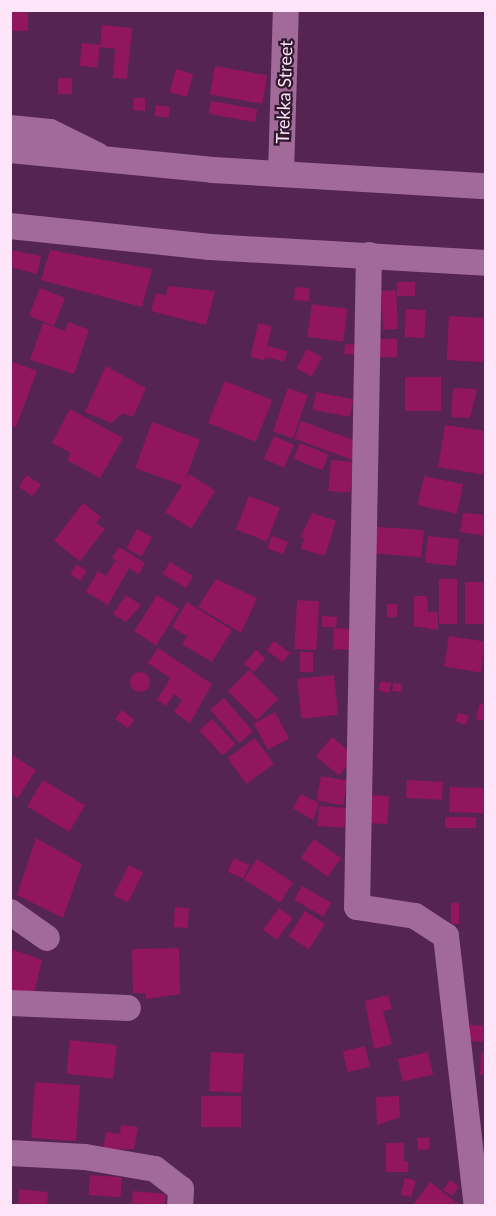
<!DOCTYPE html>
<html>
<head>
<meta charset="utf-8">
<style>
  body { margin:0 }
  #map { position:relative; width:496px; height:1216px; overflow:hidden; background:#562451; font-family:Lato,sans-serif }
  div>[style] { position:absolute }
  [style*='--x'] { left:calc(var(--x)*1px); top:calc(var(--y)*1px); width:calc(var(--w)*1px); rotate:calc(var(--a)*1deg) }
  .building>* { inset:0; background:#92165d; transform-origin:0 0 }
  .round { border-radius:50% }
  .minor>* { height:26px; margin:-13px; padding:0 13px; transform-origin:13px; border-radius:13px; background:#a16a99 }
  span { translate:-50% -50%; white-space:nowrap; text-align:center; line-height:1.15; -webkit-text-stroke:4.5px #2f182c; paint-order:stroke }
  .street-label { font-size:18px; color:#fee5f9 }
  .frame { position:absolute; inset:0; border:12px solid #fee5f9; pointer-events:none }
</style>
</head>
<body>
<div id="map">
  <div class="building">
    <div style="left:10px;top:10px;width:18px;height:21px"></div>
    <div style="clip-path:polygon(102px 25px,132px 28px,127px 79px,113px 78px,115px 49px,100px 47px)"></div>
    <div style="left:82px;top:43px;width:18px;height:23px;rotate:6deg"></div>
    <div style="left:215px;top:66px;width:53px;height:29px;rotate:10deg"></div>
    <div style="left:176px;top:69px;width:18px;height:24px;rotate:16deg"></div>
    <div style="left:58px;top:78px;width:14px;height:16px"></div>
    <div style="clip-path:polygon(134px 98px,145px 98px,145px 111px,133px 110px)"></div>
    <div style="left:211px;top:101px;width:47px;height:13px;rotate:10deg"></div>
    <div style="left:156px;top:105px;width:14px;height:11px;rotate:8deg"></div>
    <div style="clip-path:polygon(10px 250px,41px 256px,37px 274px,10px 267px)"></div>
    <div style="clip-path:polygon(50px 250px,152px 269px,142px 307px,41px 280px)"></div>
    <div style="left:397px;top:282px;width:18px;height:14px"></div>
    <div style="clip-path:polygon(168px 286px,215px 291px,206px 325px,151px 311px,156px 293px,166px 296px)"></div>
    <div style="left:295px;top:287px;width:15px;height:13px;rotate:4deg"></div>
    <div style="left:40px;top:288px;width:27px;height:30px;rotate:22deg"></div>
    <div style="left:396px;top:290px;width:39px;height:15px;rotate:87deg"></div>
    <div style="left:312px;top:304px;width:36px;height:33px;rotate:8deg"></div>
    <div style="left:406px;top:309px;width:20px;height:28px;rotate:3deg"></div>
    <div style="left:449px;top:316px;width:37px;height:44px;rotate:3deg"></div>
    <div style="clip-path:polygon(68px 322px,89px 330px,74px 374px,30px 360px,43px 323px,65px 331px)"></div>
    <div style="left:258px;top:323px;width:14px;height:35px;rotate:12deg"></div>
    <div style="left:377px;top:339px;width:20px;height:18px"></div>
    <div style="left:345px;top:344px;width:14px;height:10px;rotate:4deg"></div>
    <div style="left:268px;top:346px;width:20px;height:11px;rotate:15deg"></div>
    <div style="left:307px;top:349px;width:17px;height:22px;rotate:28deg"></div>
    <div style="clip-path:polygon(10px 361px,37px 371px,16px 427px,10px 425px)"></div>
    <div style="clip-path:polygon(106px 366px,146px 388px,133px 417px,123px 413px,111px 423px,85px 412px)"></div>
    <div style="left:405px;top:377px;width:36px;height:34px"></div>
    <div style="left:225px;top:381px;width:51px;height:45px;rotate:22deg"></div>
    <div style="left:288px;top:388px;width:21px;height:46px;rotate:19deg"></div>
    <div style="clip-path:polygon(453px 388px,477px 389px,470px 418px,451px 417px)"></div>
    <div style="left:316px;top:392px;width:38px;height:18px;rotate:11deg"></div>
    <div style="clip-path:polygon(70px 409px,123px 438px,100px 478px,67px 460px,71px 453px,52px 443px)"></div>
    <div style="left:301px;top:421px;width:61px;height:19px;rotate:20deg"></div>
    <div style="left:152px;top:422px;width:51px;height:49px;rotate:20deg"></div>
    <div style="clip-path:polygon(445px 425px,486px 431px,486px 475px,438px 467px)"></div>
    <div style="left:274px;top:436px;width:22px;height:25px;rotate:24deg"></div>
    <div style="left:300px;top:443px;width:31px;height:17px;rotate:22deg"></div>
    <div style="left:331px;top:460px;width:22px;height:31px;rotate:5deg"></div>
    <div style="left:189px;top:474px;width:31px;height:45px;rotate:32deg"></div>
    <div style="left:27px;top:475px;width:17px;height:14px;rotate:36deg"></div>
    <div style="left:424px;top:476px;width:40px;height:30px;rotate:12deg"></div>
    <div style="left:249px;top:496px;width:33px;height:36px;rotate:21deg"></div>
    <div style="clip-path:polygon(83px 503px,101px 517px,96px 523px,105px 529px,80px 561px,54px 541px)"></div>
    <div style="clip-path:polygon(312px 513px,336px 521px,325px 556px,301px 549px,304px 538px,300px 537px)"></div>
    <div style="clip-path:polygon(463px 513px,486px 515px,486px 536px,460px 532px)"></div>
    <div style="clip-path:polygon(377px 527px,424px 530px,421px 557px,368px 553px)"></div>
    <div style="left:137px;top:529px;width:17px;height:22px;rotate:28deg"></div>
    <div style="left:272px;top:536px;width:17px;height:13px;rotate:21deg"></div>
    <div style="left:428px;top:536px;width:31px;height:27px;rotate:6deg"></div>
    <div style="clip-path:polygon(119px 547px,145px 563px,139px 574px,129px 568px,108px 605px,86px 592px,98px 571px,106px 576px,115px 561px,125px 566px,112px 558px)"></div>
    <div style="left:170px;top:562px;width:27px;height:14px;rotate:31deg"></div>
    <div style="left:77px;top:564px;width:12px;height:12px;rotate:35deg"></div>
    <div style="clip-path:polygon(216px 579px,257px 598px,241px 633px,198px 607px)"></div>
    <div style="left:439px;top:579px;width:18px;height:45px"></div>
    <div style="left:465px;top:582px;width:21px;height:42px"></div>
    <div style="clip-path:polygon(126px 595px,141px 605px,126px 622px,113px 614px)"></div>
    <div style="left:157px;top:595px;width:26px;height:43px;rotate:32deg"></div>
    <div style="clip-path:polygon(414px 596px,427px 596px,428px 612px,438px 612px,438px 630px,414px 626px)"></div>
    <div style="left:297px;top:600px;width:22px;height:49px;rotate:3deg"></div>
    <div style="clip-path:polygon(187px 602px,232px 630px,212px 662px,182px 644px,187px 636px,172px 627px)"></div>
    <div style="left:397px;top:604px;width:13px;height:10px;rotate:90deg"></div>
    <div style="clip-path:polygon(322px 616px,337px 617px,336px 627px,322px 627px)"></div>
    <div style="left:334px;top:628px;width:19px;height:21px;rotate:3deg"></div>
    <div style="left:449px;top:636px;width:37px;height:31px;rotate:9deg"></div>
    <div style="left:274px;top:641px;width:20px;height:12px;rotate:37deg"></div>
    <div style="clip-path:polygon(158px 648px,212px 684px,190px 723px,174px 712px,182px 700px,174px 694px,166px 706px,157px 700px,170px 678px,148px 663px)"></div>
    <div style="left:256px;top:650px;width:13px;height:18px;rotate:42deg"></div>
    <div style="left:300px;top:652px;width:13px;height:20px"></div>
    <div style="left:249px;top:670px;width:41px;height:30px;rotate:45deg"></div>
    <div class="round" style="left:130px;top:672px;width:20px;height:20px"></div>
    <div style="left:334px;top:675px;width:40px;height:37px;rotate:84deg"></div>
    <div style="clip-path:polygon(381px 681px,391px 683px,389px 693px,378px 690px)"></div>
    <div style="left:393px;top:683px;width:9px;height:8px;rotate:6deg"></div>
    <div style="left:224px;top:698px;width:44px;height:18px;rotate:49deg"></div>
    <div style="clip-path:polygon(480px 703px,486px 705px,486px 721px,476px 719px)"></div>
    <div style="left:122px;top:710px;width:16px;height:11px;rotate:38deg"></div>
    <div style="left:275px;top:712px;width:30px;height:24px;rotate:62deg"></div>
    <div style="left:458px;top:713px;width:11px;height:9px;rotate:15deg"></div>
    <div style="left:212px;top:719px;width:34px;height:17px;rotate:47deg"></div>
    <div style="left:332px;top:737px;width:30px;height:25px;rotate:40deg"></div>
    <div style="left:255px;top:738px;width:32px;height:34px;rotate:54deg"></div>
    <div style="clip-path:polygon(10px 754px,36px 770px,18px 798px,10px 793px)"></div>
    <div style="left:321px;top:776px;width:27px;height:25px;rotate:10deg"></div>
    <div style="left:43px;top:780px;width:49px;height:31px;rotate:31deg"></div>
    <div style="left:407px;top:780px;width:36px;height:18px;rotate:3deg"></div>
    <div style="left:450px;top:787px;width:36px;height:25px;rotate:2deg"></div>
    <div style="clip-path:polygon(301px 794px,319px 803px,313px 820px,293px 808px)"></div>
    <div style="left:369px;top:795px;width:20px;height:28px;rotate:3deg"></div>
    <div style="left:319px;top:806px;width:27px;height:20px;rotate:4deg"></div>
    <div style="left:445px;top:817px;width:31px;height:11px"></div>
    <div style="clip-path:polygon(36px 838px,82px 864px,63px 918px,17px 895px)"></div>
    <div style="left:314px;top:839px;width:33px;height:23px;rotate:35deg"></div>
    <div style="left:234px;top:858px;width:17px;height:15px;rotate:25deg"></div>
    <div style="left:257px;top:859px;width:43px;height:24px;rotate:33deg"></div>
    <div style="left:129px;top:865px;width:16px;height:34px;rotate:27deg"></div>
    <div style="left:302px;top:886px;width:34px;height:16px;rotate:30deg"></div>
    <div style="left:459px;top:903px;width:21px;height:8px;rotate:90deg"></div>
    <div style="left:175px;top:907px;width:14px;height:20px;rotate:4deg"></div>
    <div style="left:279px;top:908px;width:17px;height:27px;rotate:36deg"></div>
    <div style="left:305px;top:911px;width:24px;height:30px;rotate:33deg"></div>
    <div style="clip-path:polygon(179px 948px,180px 994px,146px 999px,146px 993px,133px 993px,132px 949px)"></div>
    <div style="clip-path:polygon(11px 949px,42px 960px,33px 997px,10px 991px)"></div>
    <div style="clip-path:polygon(388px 995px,392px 1009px,383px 1011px,392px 1044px,374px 1049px,365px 1001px)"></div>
    <div style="left:470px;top:1025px;width:16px;height:16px;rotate:4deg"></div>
    <div style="left:70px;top:1040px;width:47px;height:34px;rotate:6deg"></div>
    <div style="left:365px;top:1046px;width:21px;height:23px;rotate:76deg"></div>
    <div style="left:211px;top:1052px;width:33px;height:39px;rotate:3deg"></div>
    <div style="left:428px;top:1052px;width:23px;height:31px;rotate:77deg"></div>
    <div style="clip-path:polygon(481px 1052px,486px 1052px,486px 1075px,480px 1075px)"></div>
    <div style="left:35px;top:1082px;width:45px;height:56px;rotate:4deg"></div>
    <div style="left:201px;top:1096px;width:40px;height:31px"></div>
    <div style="clip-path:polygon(399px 1096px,400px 1117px,377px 1125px,376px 1097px)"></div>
    <div style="clip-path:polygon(121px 1125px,138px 1127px,134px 1149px,103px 1150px,106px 1132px,120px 1134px)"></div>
    <div style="left:429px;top:1137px;width:12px;height:12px;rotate:85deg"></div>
    <div style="left:386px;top:1143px;width:18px;height:18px"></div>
    <div style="left:408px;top:1161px;width:11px;height:22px;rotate:90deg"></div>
    <div style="left:90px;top:1175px;width:32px;height:20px;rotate:4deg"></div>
    <div style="left:405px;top:1178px;width:11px;height:17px;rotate:15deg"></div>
    <div style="left:450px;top:1180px;width:11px;height:12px;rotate:34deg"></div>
    <div style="clip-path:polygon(430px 1182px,461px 1206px,412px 1206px)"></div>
    <div style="clip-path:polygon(19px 1189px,48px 1192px,47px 1206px,18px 1206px)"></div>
    <div style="clip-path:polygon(133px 1191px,166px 1194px,165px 1206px,131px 1206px)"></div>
  </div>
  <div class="minor">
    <div style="--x:10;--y:128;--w:40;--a:5.7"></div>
    <div style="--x:50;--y:132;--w:52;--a:26.1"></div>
    <div style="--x:10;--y:150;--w:204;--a:5.6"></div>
    <div style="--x:213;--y:170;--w:273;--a:3.4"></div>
    <div style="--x:281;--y:174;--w:164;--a:-88.3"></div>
    <div style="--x:10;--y:226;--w:201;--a:6"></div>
    <div style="--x:210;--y:247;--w:276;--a:3.3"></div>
    <div style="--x:369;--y:255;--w:652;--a:91.05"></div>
    <div style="--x:357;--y:907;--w:59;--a:8.8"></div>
    <div style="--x:415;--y:916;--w:37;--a:33"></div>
    <div style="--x:446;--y:936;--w:272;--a:83.5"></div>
    <div style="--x:10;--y:912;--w:45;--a:35.1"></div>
    <div style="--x:10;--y:1003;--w:118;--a:2.4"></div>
    <div style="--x:10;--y:1153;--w:75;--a:3.1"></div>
    <div style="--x:85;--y:1157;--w:71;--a:9.7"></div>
    <div style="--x:155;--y:1169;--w:33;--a:38"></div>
    <div style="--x:181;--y:1189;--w:17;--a:93"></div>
  </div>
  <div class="street-label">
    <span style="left:284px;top:92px;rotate:-88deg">Trekka Street</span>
  </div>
  <div class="frame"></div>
</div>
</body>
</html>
